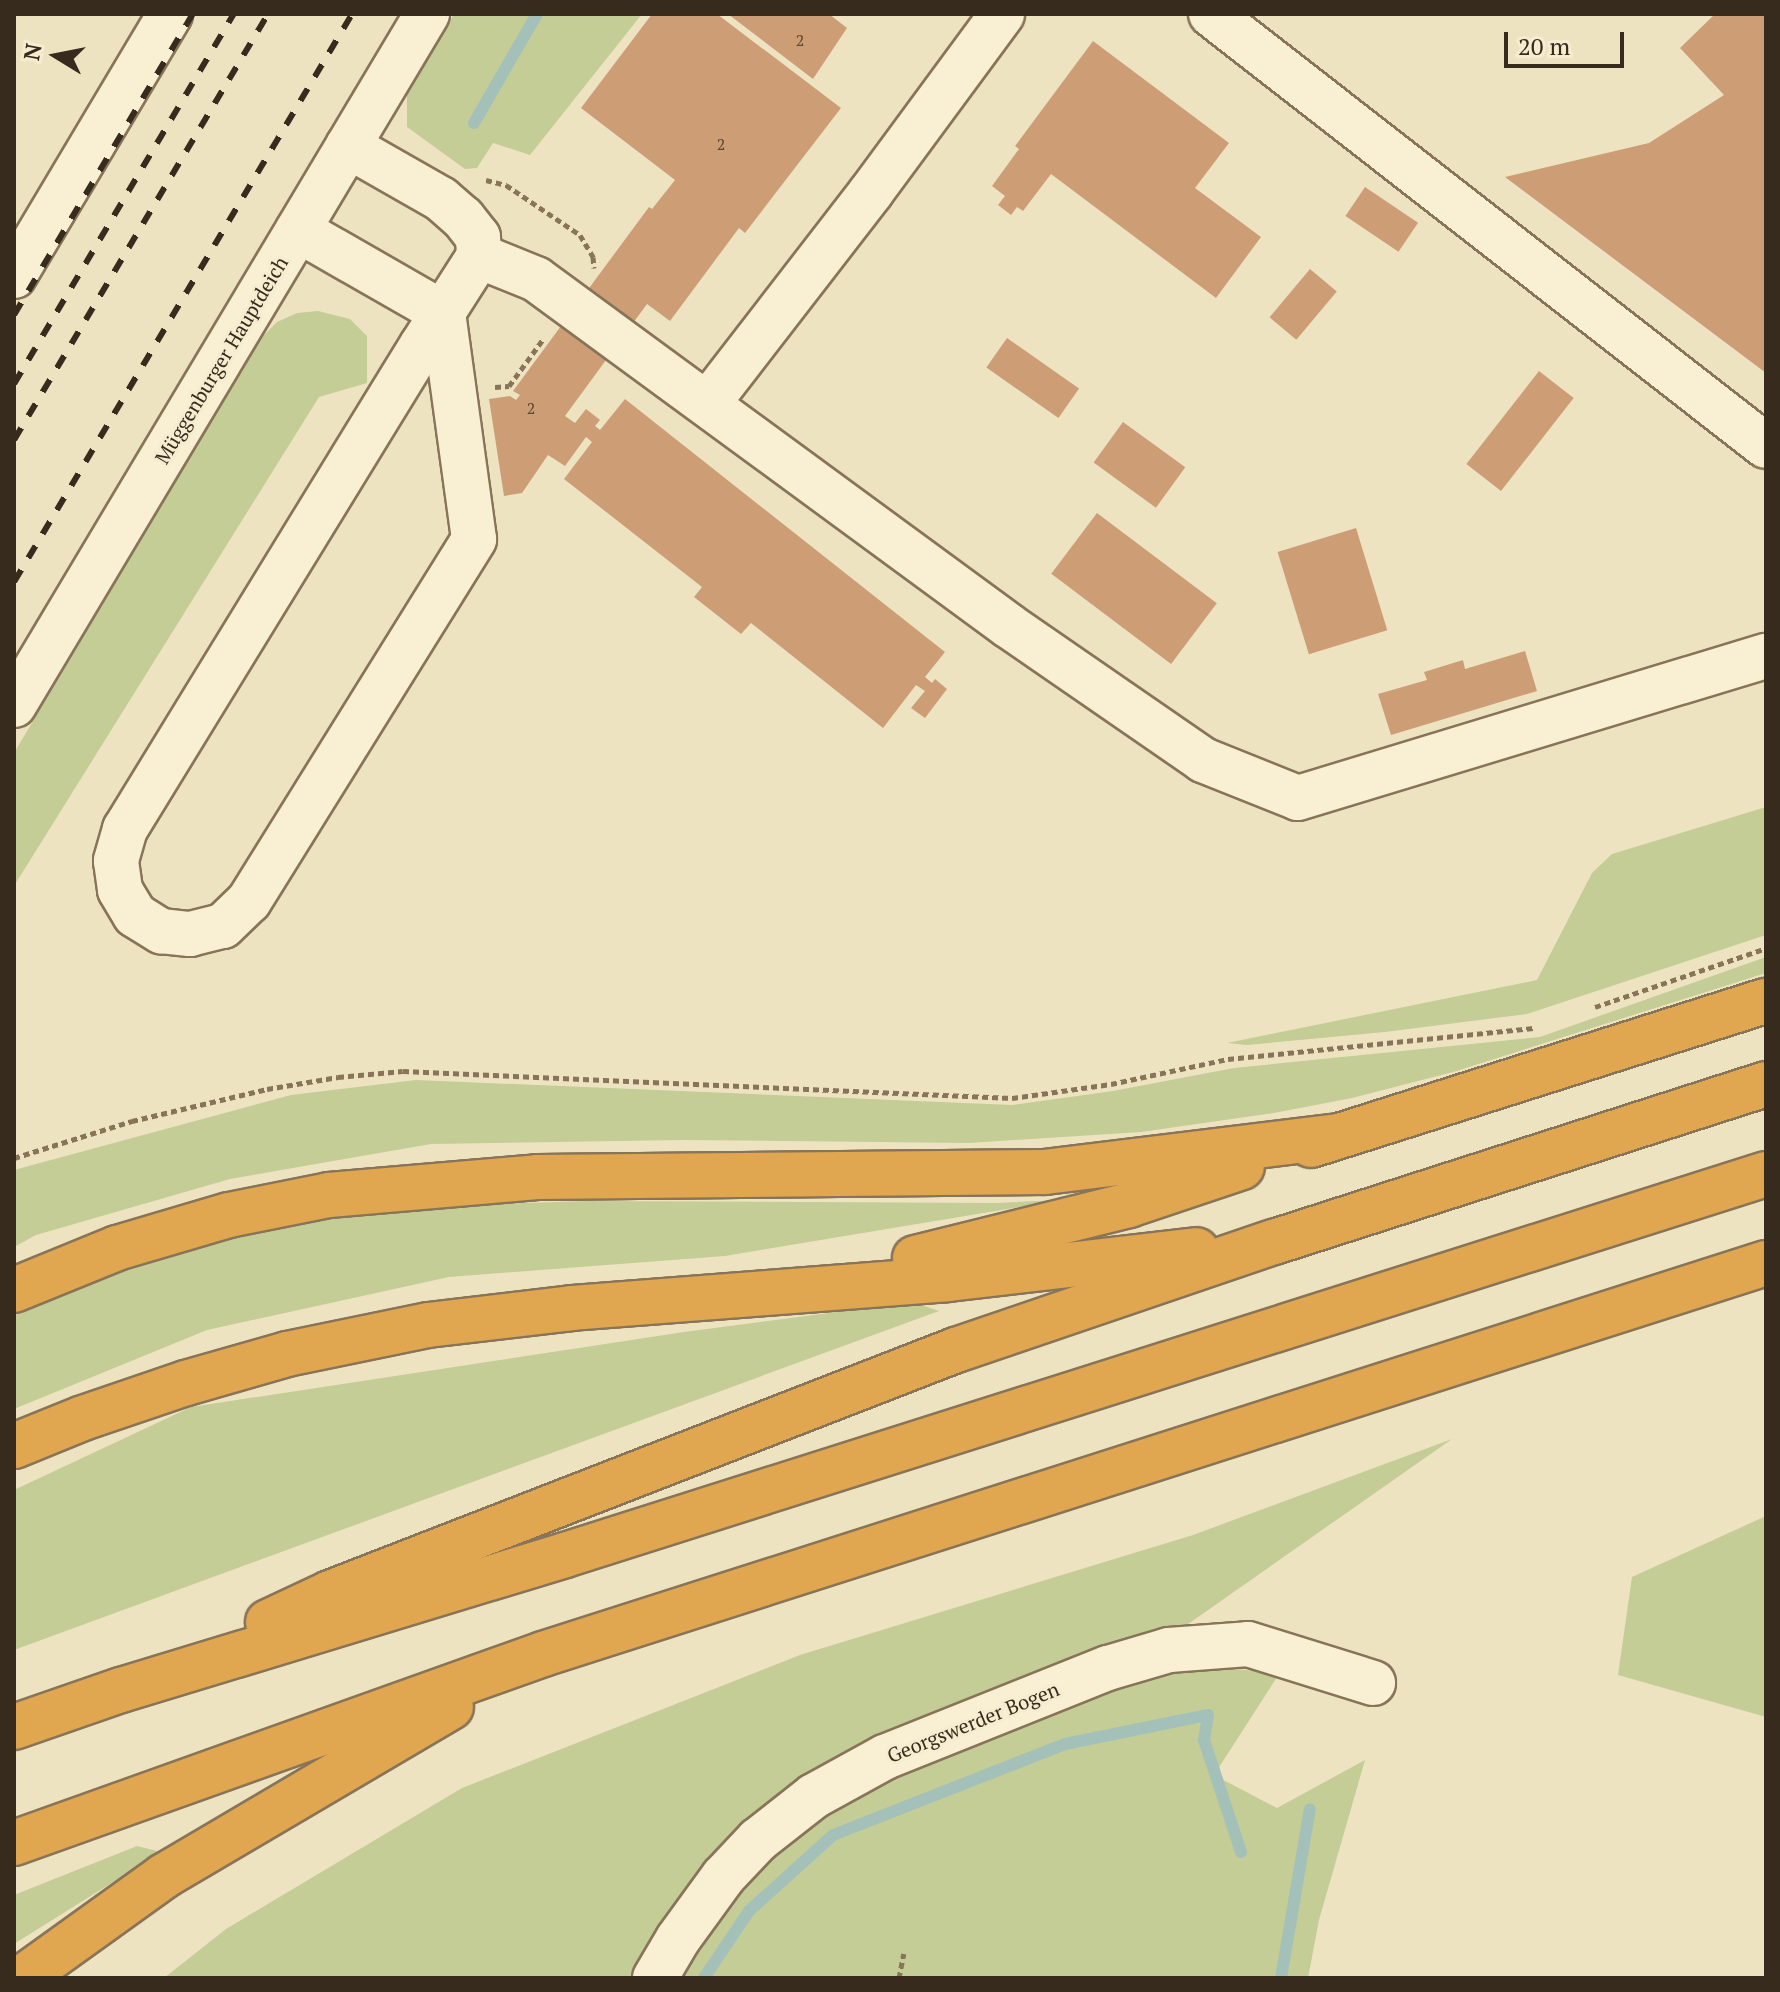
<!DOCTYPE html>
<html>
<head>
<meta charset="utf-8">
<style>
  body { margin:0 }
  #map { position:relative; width:1780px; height:1992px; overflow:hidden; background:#eee3c1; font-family:"PT Serif",serif }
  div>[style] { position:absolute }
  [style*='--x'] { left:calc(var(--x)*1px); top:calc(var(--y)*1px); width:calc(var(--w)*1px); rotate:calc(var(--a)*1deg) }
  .green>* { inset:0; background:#c4cd95 }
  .stream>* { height:12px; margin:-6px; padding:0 6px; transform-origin:6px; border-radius:6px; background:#a4c1b9 }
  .building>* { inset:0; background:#cd9e76; transform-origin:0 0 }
  .path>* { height:5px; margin-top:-2.5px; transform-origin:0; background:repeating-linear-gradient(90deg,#887458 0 6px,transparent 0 10px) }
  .roads { filter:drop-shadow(2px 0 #887458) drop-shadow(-2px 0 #887458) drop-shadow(0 2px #887458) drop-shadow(0 -2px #887458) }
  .minor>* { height:44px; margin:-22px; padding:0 22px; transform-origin:22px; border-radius:22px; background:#f9f0d4 }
  .highway>* { height:44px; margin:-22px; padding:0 22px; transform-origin:22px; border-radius:22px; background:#e0a650 }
  .rail>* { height:6px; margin-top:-3px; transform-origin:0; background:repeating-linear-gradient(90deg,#372b1d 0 14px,transparent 0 28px) }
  span { translate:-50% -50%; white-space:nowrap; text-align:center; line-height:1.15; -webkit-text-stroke:6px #f6edd1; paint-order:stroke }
  .number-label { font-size:16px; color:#5c4833 }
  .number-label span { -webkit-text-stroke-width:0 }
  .street-label { font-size:20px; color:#372b1d }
  .frame { position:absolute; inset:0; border:16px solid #372b1d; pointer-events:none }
  .north { position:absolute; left:16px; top:16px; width:80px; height:80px; -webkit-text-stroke:6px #f6edd1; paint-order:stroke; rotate:280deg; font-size:22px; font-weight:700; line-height:32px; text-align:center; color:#372b1d }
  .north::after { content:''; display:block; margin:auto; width:28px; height:36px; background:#372b1d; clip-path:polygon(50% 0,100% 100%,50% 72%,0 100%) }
  .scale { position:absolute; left:1504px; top:32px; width:120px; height:36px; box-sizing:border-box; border:4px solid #372b1d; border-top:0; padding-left:10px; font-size:24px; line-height:28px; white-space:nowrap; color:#372b1d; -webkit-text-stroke:6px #f6edd1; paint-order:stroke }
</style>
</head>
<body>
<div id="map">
  <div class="green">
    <div style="clip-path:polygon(454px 14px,642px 14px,530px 155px,493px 143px,477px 168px,465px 169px,407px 127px,407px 93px)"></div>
    <div style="clip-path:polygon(318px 311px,350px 319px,367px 336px,367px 383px,319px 397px,14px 886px,14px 753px,261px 338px,277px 322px,297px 313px)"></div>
    <div style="clip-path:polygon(1766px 807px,1766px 935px,1527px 1014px,1385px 1032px,1247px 1045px,1227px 1043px,1537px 980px,1592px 873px,1612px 854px)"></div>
    <div style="clip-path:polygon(1766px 957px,1766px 973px,1453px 1072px,1352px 1098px,1274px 1113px,1141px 1132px,969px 1143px,682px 1140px,431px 1144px,230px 1179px,36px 1235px,14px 1247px,14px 1170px,291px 1095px,416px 1080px,1012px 1105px,1113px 1091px,1234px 1068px,1540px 1037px)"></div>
    <div style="clip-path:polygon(1061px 1200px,725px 1256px,449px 1277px,207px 1330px,14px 1409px,14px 1314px,86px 1278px,251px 1229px,424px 1206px,587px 1201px,997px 1203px)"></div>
    <div style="clip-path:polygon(913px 1302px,939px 1311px,14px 1650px,14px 1490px,191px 1407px,684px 1332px)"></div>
    <div style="clip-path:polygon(1452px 1439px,1141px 1657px,1279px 1674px,1214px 1775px,1277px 1808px,1365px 1760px,1319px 1920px,1308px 1978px,164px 1978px,226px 1929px,462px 1788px,800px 1655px,1193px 1535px)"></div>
    <div style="clip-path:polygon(1766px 1516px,1766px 1717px,1618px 1675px,1632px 1577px)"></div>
    <div style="clip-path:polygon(137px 1846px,161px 1852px,14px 1944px,14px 1895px)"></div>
  </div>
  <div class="stream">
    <div style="--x:474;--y:123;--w:126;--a:-60"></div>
    <div style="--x:704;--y:1978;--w:81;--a:-56.1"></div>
    <div style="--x:749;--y:1911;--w:113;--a:-42.1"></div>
    <div style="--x:833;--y:1835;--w:249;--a:-21.4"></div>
    <div style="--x:1065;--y:1744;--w:146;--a:-11.5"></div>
    <div style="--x:1208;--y:1715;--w:25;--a:99"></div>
    <div style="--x:1204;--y:1740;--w:118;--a:71.7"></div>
    <div style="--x:1281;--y:1978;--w:171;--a:-80.3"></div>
  </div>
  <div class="building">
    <div style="clip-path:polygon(652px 14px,717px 14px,841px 108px,745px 233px,739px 228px,670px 321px,647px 304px,565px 416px,575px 423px,586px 409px,600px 420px,595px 426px,600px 430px,625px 399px,945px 652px,925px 677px,932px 683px,935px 679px,947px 689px,925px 718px,911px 708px,925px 691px,916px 685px,883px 728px,751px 623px,741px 634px,694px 597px,702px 587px,564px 479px,592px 442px,586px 437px,565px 466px,548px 455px,522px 493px,504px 496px,489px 399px,510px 396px,516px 400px,520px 395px,513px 391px,649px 207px,652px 209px,675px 180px,581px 108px)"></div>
    <div style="clip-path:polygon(728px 14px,829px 14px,847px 28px,813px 79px)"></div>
    <div style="clip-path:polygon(1715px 14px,1766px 14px,1766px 373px,1505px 177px,1649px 143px,1724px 95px,1680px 48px)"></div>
    <div style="clip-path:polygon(1093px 41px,1229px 143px,1195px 188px,1261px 237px,1216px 298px,1051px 174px,1023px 211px,1017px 207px,1011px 215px,998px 205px,1005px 196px,992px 186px,1019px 149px,1015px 146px)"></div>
    <div style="left:1365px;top:187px;width:64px;height:35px;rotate:34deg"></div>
    <div style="left:1310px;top:269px;width:35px;height:63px;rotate:40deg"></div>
    <div style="left:1007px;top:338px;width:88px;height:36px;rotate:35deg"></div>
    <div style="left:1539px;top:371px;width:44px;height:118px;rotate:38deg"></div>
    <div style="left:1123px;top:422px;width:77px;height:50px;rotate:36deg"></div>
    <div style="left:1097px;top:513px;width:150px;height:76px;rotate:37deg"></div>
    <div style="left:1356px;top:528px;width:107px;height:82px;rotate:73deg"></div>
    <div style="clip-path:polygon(1525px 651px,1537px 691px,1391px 735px,1378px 694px,1427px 680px,1424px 672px,1463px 660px,1465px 669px)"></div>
  </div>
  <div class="path">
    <div style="--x:486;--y:180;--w:21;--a:14"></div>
    <div style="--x:506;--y:185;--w:89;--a:34"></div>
    <div style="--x:580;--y:235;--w:26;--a:59"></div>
    <div style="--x:593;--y:257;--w:11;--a:85"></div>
    <div style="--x:495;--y:387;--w:14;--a:-4"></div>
    <div style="--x:509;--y:386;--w:59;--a:-53.9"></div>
    <div style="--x:1595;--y:1007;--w:181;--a:-19"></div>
    <div style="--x:14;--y:1158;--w:124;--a:-17.4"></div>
    <div style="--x:132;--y:1121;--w:139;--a:-13.3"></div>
    <div style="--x:267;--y:1089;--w:72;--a:-9.6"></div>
    <div style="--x:338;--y:1077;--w:65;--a:-5.3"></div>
    <div style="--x:403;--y:1071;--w:610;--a:2.54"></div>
    <div style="--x:1012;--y:1098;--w:100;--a:-8"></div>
    <div style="--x:1111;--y:1084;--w:120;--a:-12.1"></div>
    <div style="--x:1228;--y:1059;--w:307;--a:-5.8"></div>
    <div style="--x:899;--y:1978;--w:25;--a:-79"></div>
  </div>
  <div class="roads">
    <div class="minor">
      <div style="--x:1211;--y:14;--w:703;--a:37.9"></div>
      <div style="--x:348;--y:146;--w:107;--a:29.7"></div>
      <div style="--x:441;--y:199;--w:29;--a:41"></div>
      <div style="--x:463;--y:218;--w:24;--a:52"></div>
      <div style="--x:478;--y:237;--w:19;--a:87"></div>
      <div style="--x:479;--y:256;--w:106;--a:122.6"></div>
      <div style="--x:422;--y:345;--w:568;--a:121.53"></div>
      <div style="--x:125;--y:829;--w:33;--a:106"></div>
      <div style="--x:116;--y:861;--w:29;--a:82"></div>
      <div style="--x:120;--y:890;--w:29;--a:59"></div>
      <div style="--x:135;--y:915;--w:31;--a:32"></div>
      <div style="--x:161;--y:931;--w:29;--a:6"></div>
      <div style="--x:190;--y:934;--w:34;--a:-14"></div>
      <div style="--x:223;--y:926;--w:36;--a:-44"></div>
      <div style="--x:249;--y:901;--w:426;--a:-58.1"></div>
      <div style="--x:474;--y:539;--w:228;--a:-97.8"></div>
      <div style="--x:298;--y:230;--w:167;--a:29.8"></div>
      <div style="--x:479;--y:256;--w:61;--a:22"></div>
      <div style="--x:536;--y:279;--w:587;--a:36.26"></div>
      <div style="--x:1009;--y:626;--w:236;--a:34.6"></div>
      <div style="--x:1203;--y:760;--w:102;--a:21.8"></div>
      <div style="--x:1298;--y:798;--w:489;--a:-16.9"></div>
      <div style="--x:14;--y:276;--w:305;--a:-59.2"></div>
      <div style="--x:708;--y:403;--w:267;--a:-52.3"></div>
      <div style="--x:871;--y:192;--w:221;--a:-53.6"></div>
      <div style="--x:14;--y:705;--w:805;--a:-59.13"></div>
      <div style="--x:655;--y:1978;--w:45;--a:-59.5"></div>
      <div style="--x:678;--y:1939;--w:77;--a:-54"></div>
      <div style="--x:723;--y:1877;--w:51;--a:-46.6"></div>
      <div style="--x:758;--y:1840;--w:71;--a:-38.2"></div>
      <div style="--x:814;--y:1796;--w:81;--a:-28.8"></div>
      <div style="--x:885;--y:1757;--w:240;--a:-21.8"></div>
      <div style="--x:1108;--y:1668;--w:64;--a:-16.4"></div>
      <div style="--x:1169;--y:1650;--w:79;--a:-4.3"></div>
      <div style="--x:1248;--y:1644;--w:131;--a:17.3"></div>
    </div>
    <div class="highway">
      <div style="--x:1311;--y:1145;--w:477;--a:-17.6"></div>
      <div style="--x:915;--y:1258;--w:220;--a:-13.9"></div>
      <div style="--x:1129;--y:1205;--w:119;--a:-18.6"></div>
      <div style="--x:14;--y:1290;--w:111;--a:-22.2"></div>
      <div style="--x:117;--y:1248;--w:117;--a:-16.4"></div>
      <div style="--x:229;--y:1215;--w:102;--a:-11.3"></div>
      <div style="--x:329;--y:1195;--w:209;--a:-4.9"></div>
      <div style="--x:537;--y:1177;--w:508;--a:-0.56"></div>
      <div style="--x:1045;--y:1172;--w:294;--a:-7"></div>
      <div style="--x:14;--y:1446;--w:74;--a:-22.1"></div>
      <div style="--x:83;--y:1418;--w:109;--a:-18.8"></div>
      <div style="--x:186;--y:1383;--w:105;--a:-16"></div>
      <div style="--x:287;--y:1354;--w:144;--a:-11.6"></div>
      <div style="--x:428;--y:1325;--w:145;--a:-6.7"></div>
      <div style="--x:572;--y:1308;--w:376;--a:-4.4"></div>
      <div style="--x:947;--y:1279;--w:251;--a:-6.6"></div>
      <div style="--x:268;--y:1622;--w:68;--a:-25.1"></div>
      <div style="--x:330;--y:1593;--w:672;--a:-21.22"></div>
      <div style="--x:956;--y:1350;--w:336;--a:-18.8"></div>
      <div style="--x:1274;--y:1242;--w:517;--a:-17.8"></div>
      <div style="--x:14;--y:1727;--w:113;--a:-19.1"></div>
      <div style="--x:121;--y:1690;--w:464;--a:-16.9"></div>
      <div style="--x:565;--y:1555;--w:1260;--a:-17.6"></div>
      <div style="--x:14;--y:1843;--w:562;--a:-19.66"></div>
      <div style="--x:543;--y:1654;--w:1284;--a:-17.73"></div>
      <div style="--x:22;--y:1978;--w:175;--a:-35.7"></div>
      <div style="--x:164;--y:1876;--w:333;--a:-30.5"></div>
    </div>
  </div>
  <div class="rail">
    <div style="--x:14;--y:315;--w:350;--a:-59.3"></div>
    <div style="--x:14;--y:384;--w:430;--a:-59.3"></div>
    <div style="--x:14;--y:440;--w:496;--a:-59.2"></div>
    <div style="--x:14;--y:582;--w:661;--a:-59.24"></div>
  </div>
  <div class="number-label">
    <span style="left:800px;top:40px">2</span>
    <span style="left:721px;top:144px">2</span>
    <span style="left:531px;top:408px">2</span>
  </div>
  <div class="street-label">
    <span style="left:221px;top:360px;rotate:-59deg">Müggenburger Hauptdeich</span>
    <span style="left:973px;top:1722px;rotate:-22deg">Georgswerder Bogen</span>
  </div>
  <div class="frame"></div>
  <div class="north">N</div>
  <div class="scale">20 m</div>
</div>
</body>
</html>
